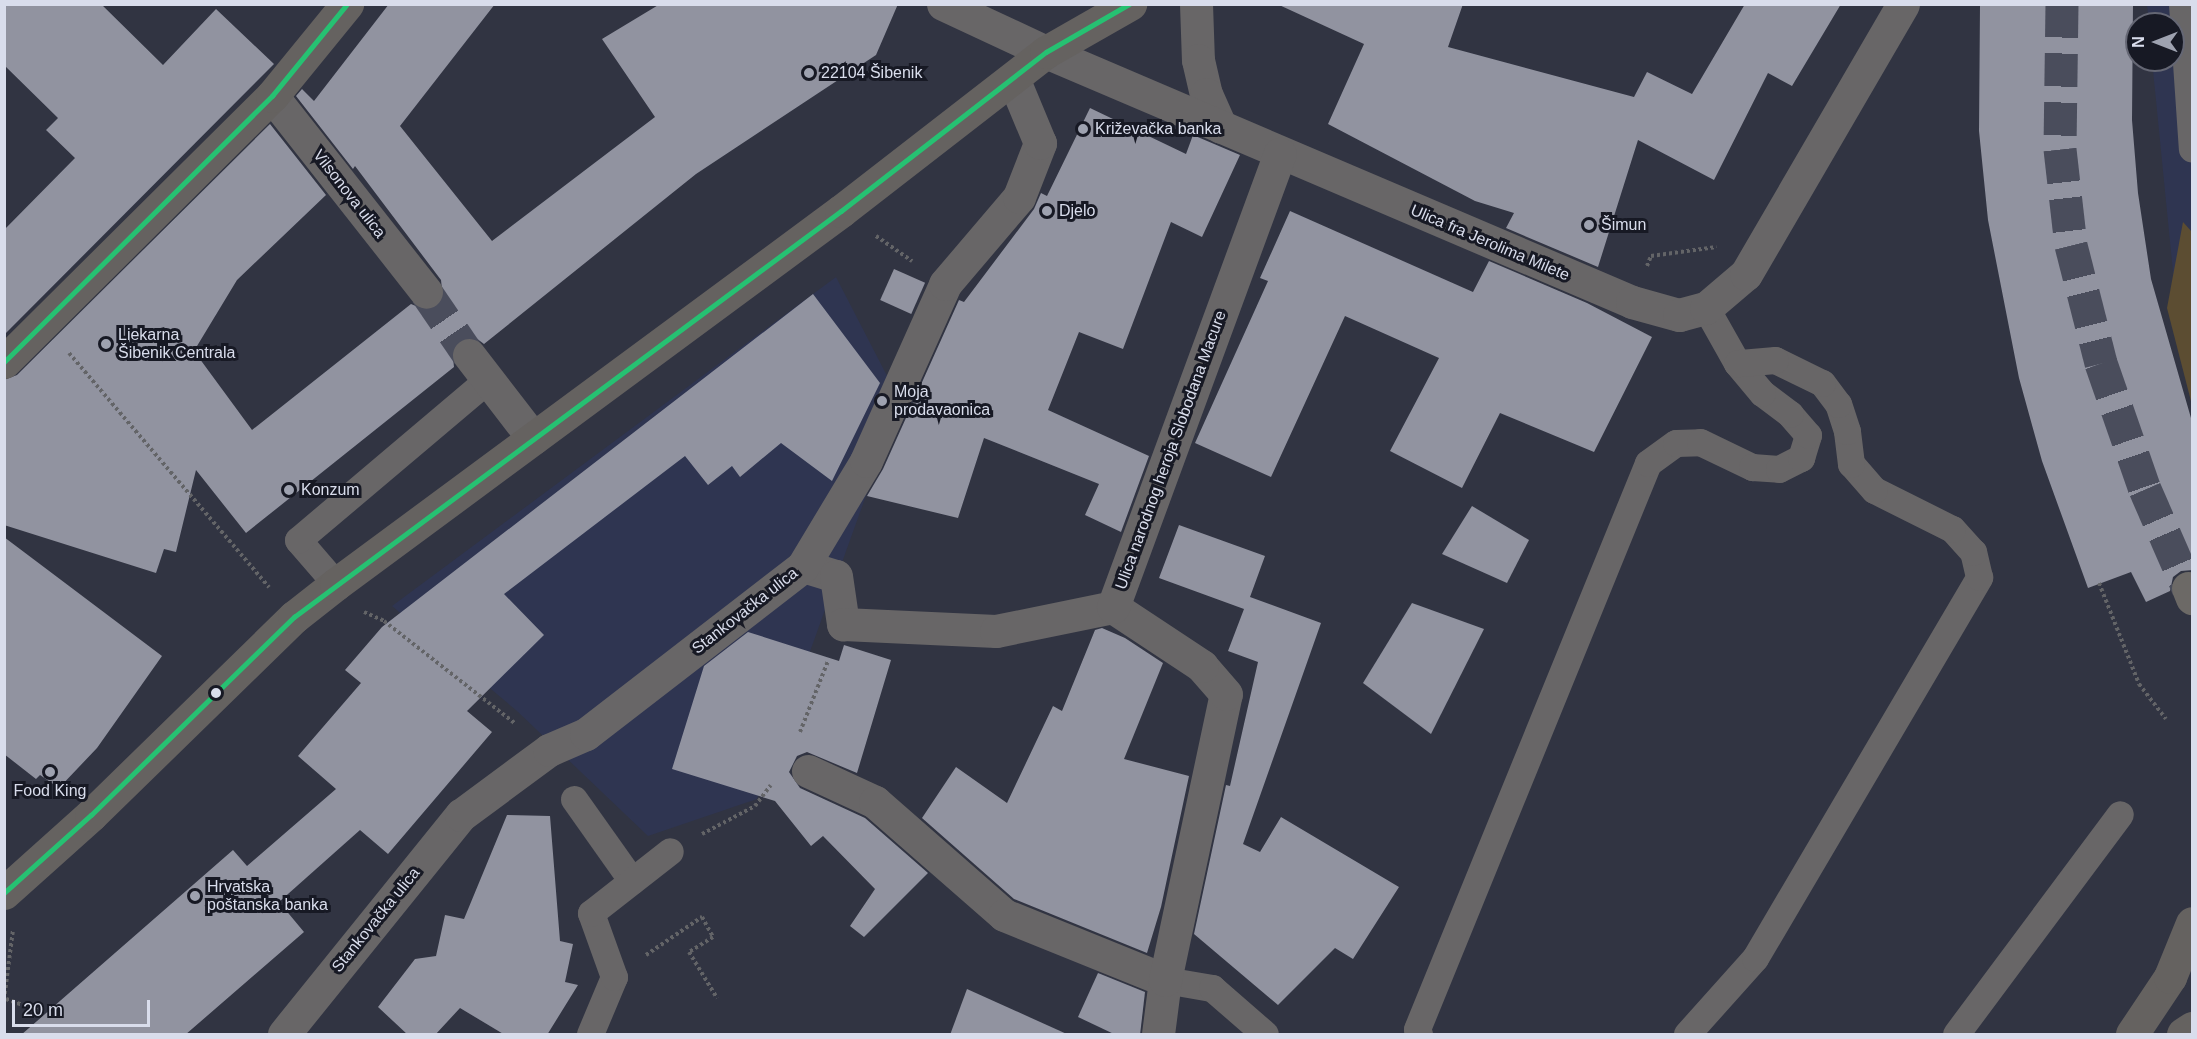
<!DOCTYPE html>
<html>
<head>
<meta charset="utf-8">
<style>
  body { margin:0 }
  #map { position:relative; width:2197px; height:1039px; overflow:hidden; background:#313442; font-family:Helvetica,sans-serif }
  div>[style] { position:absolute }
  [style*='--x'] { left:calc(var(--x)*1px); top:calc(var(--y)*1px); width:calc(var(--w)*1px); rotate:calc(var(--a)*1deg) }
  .built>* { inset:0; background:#2f3551 }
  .green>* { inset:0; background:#5c4d32 }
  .building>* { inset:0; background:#9193a0; transform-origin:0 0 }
  .pedestrian-tunnel>* { height:33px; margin-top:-16.5px; transform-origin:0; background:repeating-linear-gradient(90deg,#4a4d5c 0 33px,transparent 0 49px) }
  .primary-tunnel>* { height:33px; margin-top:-16.5px; transform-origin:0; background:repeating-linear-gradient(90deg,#4a4d5c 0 33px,transparent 0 49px) }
  .path>* { height:4px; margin-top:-2px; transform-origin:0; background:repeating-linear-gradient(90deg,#636467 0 3px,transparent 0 6px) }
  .service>* { height:27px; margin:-13.5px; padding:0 13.5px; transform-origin:13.5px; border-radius:13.5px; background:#686667 }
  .pedestrian>* { height:33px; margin:-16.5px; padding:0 16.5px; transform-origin:16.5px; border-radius:16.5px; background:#686667 }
  .minor>* { height:33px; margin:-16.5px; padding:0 16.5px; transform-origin:16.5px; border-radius:16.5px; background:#686667 }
  .tertiary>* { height:33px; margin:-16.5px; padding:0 16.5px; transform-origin:16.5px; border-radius:16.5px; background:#686667 }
  .secondary>* { height:33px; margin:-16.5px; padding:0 16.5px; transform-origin:16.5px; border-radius:16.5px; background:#656260 }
  .primary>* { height:33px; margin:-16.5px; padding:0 16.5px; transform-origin:16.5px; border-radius:16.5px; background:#6c6966 }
  .bus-1>* { height:4.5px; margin:-2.25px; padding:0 2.25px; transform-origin:2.25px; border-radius:2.25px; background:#26c172 }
  .dots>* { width:16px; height:16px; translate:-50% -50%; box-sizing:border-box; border:3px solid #171924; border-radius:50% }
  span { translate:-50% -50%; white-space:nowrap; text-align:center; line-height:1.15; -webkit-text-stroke:6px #171924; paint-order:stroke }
  .poi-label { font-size:16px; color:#d9ddec }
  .left { translate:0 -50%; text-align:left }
  .street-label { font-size:16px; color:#d9ddec }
  .frame { position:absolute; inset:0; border:6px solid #d9ddec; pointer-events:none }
  .north { position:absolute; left:2125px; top:12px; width:60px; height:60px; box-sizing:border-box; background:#171924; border:2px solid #656774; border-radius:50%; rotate:270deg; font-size:16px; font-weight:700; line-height:24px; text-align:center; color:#d9ddec }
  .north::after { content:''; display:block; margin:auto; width:21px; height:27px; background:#9ea2b0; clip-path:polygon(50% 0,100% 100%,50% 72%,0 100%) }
  .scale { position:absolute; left:12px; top:1000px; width:138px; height:27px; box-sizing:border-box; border:3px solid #d9ddec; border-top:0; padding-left:8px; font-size:18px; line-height:21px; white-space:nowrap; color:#d9ddec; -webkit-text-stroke:4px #171924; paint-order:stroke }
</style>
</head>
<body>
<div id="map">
  <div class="built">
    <div style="clip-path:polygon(2147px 5px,2192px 5px,2192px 346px,2174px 282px,2152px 60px,2173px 60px,2173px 24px,2149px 24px)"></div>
    <div style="clip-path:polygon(836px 277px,900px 401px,757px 799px,648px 836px,517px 711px,392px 606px)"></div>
  </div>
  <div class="green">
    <div style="clip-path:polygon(2183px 222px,2192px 232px,2192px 405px,2167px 308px)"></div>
  </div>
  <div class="building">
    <div style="clip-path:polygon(4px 4px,101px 4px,163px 65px,216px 9px,274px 64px,4px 335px,4px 230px,75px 158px,46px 130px,58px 118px,4px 65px)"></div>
    <div style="clip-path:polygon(389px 4px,495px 4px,400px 126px,492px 241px,655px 117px,602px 39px,660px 4px,898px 4px,876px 55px,696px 174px,484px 344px,476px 338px,458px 340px,452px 348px,454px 367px,246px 533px,196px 470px,176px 552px,164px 549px,156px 573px,4px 525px,4px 380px,17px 375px,270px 124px,326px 195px,237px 280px,194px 351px,252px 430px,411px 304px,428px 311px,443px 299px,441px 280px,355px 166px,353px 169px,296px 96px,302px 89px,314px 101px)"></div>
    <div style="clip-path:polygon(1277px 4px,1463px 4px,1448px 47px,1634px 97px,1647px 72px,1692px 94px,1745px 4px,1841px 4px,1792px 86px,1768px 73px,1714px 180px,1638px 140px,1598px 267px,1506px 228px,1514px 213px,1475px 201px,1328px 124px,1364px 44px)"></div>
    <div style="clip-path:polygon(1980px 4px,2133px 4px,2132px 120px,2138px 193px,2151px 279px,2193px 425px,2193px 570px,2181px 571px,2173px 577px,2170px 591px,2146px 602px,2131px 572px,2088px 588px,2042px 461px,2019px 378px,1988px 220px,1979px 131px)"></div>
    <div style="clip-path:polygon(1090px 108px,1186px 154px,1193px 135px,1240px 155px,1202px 237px,1171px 222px,1123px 349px,1079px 332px,1048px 410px,1149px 456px,1121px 532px,1085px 515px,1099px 484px,984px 438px,958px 518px,867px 496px,883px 469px,959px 300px,964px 302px,1034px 209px,1041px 193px,1047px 196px)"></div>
    <div style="clip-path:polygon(1290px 211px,1473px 292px,1489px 261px,1587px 303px,1652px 337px,1594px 452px,1500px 413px,1462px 488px,1390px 451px,1439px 358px,1345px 316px,1271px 477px,1195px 443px,1268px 281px,1260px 278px)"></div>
    <div style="left:894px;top:269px;width:34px;height:34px;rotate:24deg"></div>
    <div style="clip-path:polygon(813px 294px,880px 383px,832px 481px,781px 443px,740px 477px,732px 466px,708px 485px,685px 456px,504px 594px,544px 635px,467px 711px,492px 732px,388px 854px,360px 830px,279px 902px,304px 932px,185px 1035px,21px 1035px,233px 850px,247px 866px,336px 789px,298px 756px,361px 683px,345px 670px,382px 627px)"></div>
    <div style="clip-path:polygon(1472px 506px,1529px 540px,1507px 583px,1442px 554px)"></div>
    <div style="clip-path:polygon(1179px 525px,1265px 556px,1250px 597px,1321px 623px,1243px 844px,1260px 852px,1281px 817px,1399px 887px,1353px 959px,1335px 948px,1278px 1005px,1194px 934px,1226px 785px,1230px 786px,1258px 662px,1228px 651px,1244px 609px,1159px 578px)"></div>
    <div style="clip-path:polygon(4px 537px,162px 656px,97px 748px,59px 788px,40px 775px,36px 779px,4px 754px)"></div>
    <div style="clip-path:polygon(1412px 603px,1484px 629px,1431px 734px,1363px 683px)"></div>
    <div style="clip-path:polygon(1102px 628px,1125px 638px,1163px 663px,1124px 759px,1189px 776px,1161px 907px,1147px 953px,1014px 899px,922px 818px,956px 767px,1007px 803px,1053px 706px,1062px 711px,1095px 630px)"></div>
    <div style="clip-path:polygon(748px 632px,839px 661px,844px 645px,891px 660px,857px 773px,807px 752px,797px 756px,789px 772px,800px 788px,865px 818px,928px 873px,864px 937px,850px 926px,875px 889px,823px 836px,811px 846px,775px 801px,672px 769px,704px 666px)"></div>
    <div style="clip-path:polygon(507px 815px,550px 816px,560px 941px,573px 944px,565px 982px,578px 985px,547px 1035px,505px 1035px,460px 1008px,435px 1035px,408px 1035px,378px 1007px,415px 959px,436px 956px,445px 915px,464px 919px)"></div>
    <div style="clip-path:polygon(1098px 973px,1145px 992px,1140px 1035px,1116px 1035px,1078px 1017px)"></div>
    <div style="clip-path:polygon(967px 989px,1069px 1035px,950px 1035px)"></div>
  </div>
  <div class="pedestrian-tunnel">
    <div style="--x:426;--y:292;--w:76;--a:55.7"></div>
  </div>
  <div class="primary-tunnel">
    <div style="--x:2062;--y:4;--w:145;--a:90.8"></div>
    <div style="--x:2060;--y:149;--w:97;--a:83.5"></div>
    <div style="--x:2071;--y:245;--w:122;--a:75.7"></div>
    <div style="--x:2101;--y:363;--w:133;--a:70.8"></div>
    <div style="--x:2145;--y:489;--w:108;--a:66.5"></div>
  </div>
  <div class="path">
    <div style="--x:876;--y:236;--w:44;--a:34.8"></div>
    <div style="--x:1647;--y:266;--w:11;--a:-68"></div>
    <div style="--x:1651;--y:256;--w:66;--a:-7.9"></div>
    <div style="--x:69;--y:353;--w:308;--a:49.5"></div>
    <div style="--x:2099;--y:583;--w:109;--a:68.4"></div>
    <div style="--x:2139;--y:684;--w:44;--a:52.4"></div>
    <div style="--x:364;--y:612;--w:22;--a:24"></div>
    <div style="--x:384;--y:621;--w:167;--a:38"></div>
    <div style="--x:800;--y:732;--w:76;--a:-68.5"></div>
    <div style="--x:702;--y:834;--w:60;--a:-27.8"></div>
    <div style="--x:755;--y:806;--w:26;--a:-53"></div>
    <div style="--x:646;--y:955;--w:68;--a:-34.2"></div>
    <div style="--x:702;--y:917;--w:23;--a:61"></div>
    <div style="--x:713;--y:937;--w:28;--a:148"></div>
    <div style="--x:689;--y:952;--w:54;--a:58.7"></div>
    <div style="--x:6;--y:999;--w:41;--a:19.7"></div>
    <div style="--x:4;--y:1000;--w:71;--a:-82.7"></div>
  </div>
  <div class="service">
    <div style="--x:2182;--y:4;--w:145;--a:86.1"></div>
    <div style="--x:336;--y:584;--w:58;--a:-130.8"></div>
    <div style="--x:298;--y:540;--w:248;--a:-40.2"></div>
    <div style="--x:574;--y:799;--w:100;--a:54.7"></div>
    <div style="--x:1165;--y:980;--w:48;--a:9.7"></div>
    <div style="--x:1212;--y:988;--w:70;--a:41"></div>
    <div style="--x:590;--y:1034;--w:62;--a:-67.2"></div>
    <div style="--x:614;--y:977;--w:68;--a:-109.8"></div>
    <div style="--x:591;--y:913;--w:100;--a:-38.1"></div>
    <div style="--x:1419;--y:1034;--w:5;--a:-112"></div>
    <div style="--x:1417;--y:1029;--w:611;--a:-67.8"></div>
    <div style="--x:1648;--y:463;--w:34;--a:-36"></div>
    <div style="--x:1676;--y:443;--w:24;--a:-2"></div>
    <div style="--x:1700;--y:442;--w:58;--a:25.7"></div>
    <div style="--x:1752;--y:467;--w:27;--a:4"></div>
    <div style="--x:1779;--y:469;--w:25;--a:-27"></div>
    <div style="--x:1801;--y:458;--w:24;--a:-73"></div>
    <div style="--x:1808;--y:435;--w:28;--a:-131"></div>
    <div style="--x:1790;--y:414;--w:35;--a:-143"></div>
    <div style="--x:1762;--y:393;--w:39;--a:-130"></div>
    <div style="--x:1737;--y:363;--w:63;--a:-119.4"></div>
    <div style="--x:1687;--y:1034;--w:102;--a:-48.2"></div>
    <div style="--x:1755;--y:958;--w:442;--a:-59.5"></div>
    <div style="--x:1979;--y:577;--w:26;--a:-103"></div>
    <div style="--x:1973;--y:552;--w:31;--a:-132"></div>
    <div style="--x:1952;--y:529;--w:87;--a:-153.4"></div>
    <div style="--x:1874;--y:490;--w:35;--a:-131"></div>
    <div style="--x:1851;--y:464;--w:33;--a:-97"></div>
    <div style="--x:1847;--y:431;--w:28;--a:-108"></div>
    <div style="--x:1838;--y:404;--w:26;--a:-127"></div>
    <div style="--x:1822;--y:383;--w:52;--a:-153.9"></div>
    <div style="--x:1775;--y:360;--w:38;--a:175"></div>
    <div style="--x:1956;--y:1034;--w:274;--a:-53.3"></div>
  </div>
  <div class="pedestrian">
    <div style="--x:272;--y:96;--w:249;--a:51.8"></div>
    <div style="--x:469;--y:355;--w:105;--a:52.4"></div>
    <div style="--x:803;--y:566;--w:34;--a:17"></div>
    <div style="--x:836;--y:576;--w:49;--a:81.7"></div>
    <div style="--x:843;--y:624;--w:153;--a:2.6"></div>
    <div style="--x:996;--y:631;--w:119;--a:-11.6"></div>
    <div style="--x:284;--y:1034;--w:282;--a:-51.1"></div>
    <div style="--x:461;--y:815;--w:109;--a:-36.5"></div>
    <div style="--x:549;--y:750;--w:40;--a:-23.4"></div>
    <div style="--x:586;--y:734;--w:274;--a:-37.7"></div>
    <div style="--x:803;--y:566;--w:122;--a:-59"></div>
    <div style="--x:866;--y:461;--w:194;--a:-65.9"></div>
    <div style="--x:945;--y:284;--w:114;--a:-49.6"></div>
    <div style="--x:1019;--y:197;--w:58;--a:-68.7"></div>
    <div style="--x:1040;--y:143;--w:70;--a:-112.6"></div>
  </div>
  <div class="minor">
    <div style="--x:1196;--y:4;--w:56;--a:88"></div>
    <div style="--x:1198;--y:60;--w:35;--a:77"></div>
    <div style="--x:1206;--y:94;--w:36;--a:66"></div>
    <div style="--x:1046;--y:52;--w:637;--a:23.1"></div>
    <div style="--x:1632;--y:302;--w:49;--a:15.5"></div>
    <div style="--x:1679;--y:315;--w:28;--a:-15"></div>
    <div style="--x:1706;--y:308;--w:52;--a:-40.4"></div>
    <div style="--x:1746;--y:274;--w:312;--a:-59.8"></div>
    <div style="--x:808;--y:771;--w:74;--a:24.8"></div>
    <div style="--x:875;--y:802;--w:171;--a:41.2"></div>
    <div style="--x:1004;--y:915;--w:174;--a:22"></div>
    <div style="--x:1158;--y:1034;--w:54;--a:-82.6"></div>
    <div style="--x:1165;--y:980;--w:292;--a:-78"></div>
    <div style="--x:1226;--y:694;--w:37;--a:-131"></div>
    <div style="--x:1202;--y:666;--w:107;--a:-146.5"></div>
    <div style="--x:1113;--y:607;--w:483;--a:-69.8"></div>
  </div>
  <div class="tertiary">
    <div style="--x:943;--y:4;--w:114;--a:25"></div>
  </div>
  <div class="secondary">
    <div style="--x:4;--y:362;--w:378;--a:-44.8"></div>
    <div style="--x:272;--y:96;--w:119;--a:-50.8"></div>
    <div style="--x:4;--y:893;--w:117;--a:-41.9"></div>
    <div style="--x:91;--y:815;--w:284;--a:-44.3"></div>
    <div style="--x:294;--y:617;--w:53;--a:-38.2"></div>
    <div style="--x:336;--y:584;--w:628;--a:-36.45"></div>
    <div style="--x:841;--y:211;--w:259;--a:-37.8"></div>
    <div style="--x:1046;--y:52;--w:97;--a:-29.7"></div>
    <div style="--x:2132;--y:1034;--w:69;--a:-56.3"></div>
    <div style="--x:2170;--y:977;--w:58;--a:-67.8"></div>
    <div style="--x:2183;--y:1034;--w:11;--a:-34"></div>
  </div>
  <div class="primary">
    <div style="--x:2188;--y:588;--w:11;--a:68"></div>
  </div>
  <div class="bus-1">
    <div style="--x:4;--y:362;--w:378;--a:-44.8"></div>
    <div style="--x:272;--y:96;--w:119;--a:-50.8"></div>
    <div style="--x:4;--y:893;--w:117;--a:-41.9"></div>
    <div style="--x:91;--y:815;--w:284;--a:-44.3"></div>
    <div style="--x:294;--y:617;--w:681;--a:-36.58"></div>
    <div style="--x:841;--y:211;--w:259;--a:-37.8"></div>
    <div style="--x:1046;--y:52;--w:96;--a:-30"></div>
  </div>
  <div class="dots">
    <div style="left:809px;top:73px;background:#9ea2b0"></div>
    <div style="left:1083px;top:129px;background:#9ea2b0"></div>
    <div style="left:1047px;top:211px;background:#9ea2b0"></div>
    <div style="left:1589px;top:225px;background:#9ea2b0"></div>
    <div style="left:106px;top:344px;background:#9ea2b0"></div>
    <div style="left:882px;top:401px;background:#9ea2b0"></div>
    <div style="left:289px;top:490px;background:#9ea2b0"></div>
    <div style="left:216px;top:693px;background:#d9ddec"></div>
    <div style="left:50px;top:772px;background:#9ea2b0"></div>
    <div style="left:195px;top:896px;background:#9ea2b0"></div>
  </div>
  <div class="poi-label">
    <span class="left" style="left:821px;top:73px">22104 Šibenik</span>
    <span class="left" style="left:1095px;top:129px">Križevačka banka</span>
    <span class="left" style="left:1059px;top:211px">Djelo</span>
    <span class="left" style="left:1601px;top:225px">Šimun</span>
    <span class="left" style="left:118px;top:344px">Ljekarna<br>Šibenik Centrala</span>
    <span class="left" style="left:894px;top:401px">Moja<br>prodavaonica</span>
    <span class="left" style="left:301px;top:490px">Konzum</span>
    <span style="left:50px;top:791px">Food King</span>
    <span class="left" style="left:207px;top:896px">Hrvatska<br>poštanska banka</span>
  </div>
  <div class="street-label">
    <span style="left:349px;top:194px;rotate:52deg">Vilsonova ulica</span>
    <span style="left:1490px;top:243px;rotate:23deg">Ulica fra Jerolima Milete</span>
    <span style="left:1171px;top:450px;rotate:-70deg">Ulica narodnog heroja Slobodana Macure</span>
    <span style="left:745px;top:611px;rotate:-38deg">Stankovačka ulica</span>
    <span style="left:376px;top:920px;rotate:-51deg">Stankovačka ulica</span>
  </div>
  <div class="frame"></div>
  <div class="north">N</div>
  <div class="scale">20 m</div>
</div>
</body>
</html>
